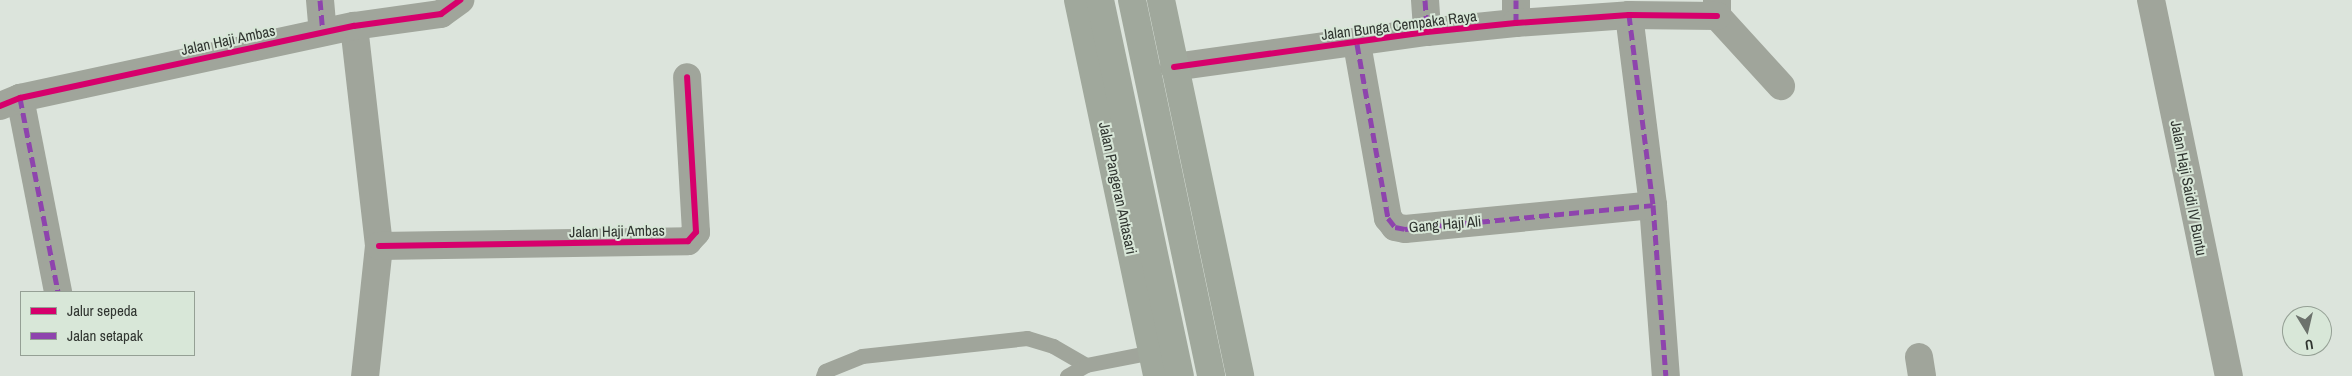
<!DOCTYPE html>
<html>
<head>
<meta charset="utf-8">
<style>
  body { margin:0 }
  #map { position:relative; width:2352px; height:376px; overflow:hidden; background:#dce4dc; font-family:"Archivo Narrow",sans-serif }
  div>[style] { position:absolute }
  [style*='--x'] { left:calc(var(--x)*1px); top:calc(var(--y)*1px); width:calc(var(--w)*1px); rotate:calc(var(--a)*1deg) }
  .service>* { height:15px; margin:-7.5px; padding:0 7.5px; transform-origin:7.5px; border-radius:7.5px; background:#a0a59b }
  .minor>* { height:28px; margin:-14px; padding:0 14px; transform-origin:14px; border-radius:14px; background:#a0a59b }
  .primary>* { height:28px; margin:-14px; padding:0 14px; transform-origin:14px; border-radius:14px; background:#a0a89c }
  .quiet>* { height:5px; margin-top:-2.5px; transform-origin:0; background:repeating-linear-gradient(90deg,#8e44ad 0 10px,transparent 0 15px) }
  .cycleway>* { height:6px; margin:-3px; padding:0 3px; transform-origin:3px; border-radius:3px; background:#d6006c }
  span { translate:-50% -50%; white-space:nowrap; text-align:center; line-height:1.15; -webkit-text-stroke:4px #d8e7d8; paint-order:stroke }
  .street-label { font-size:15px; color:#303530 }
  .legend { position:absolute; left:20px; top:291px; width:175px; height:65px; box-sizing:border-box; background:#d8e7d8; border:1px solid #95a095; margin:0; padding:6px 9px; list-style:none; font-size:15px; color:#303530 }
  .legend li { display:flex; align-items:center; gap:10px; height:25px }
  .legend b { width:25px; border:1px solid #95a095 }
  .north { position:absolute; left:2282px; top:306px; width:50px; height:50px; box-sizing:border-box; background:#d8e7d8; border:1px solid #95a095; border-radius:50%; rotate:171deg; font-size:14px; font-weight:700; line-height:20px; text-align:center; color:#303530 }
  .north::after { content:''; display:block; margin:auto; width:18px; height:22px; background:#6c726c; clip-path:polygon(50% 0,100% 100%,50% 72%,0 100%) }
</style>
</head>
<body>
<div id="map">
  <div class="service">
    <div style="--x:823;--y:376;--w:5;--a:-68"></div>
    <div style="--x:825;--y:371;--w:40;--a:-22"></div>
    <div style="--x:862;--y:356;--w:166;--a:-6.2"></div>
    <div style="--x:1027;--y:338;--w:27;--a:17"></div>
    <div style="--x:1053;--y:346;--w:38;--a:30"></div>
    <div style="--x:1067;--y:376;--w:22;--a:-30"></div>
    <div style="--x:1086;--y:365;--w:67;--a:-11.1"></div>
  </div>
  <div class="minor">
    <div style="--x:320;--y:0;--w:32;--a:85"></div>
    <div style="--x:1425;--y:0;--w:32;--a:86"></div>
    <div style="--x:1717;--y:0;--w:16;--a:90"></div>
    <div style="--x:1717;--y:16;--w:95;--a:47.6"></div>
    <div style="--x:2151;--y:0;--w:384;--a:78.3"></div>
    <div style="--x:1629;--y:15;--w:192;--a:82.8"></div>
    <div style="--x:1653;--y:205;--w:171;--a:85.7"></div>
    <div style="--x:1516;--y:23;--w:23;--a:-90"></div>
    <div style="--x:354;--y:26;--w:221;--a:83.5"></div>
    <div style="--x:379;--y:246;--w:131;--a:96.1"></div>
    <div style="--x:1357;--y:44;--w:177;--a:79.9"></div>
    <div style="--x:1388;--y:218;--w:11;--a:52"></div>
    <div style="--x:1395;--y:227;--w:10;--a:11"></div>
    <div style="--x:1405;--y:229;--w:249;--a:-5.5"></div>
    <div style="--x:1174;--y:67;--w:255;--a:-7.9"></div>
    <div style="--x:1427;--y:32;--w:89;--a:-5.8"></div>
    <div style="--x:1516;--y:23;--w:113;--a:-4"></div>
    <div style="--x:1629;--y:15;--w:88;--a:0.7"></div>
    <div style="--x:20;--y:98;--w:198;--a:78.9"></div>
    <div style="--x:0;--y:106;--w:22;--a:-22"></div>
    <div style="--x:20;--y:98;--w:342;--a:-12.2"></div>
    <div style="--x:354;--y:26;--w:88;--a:-7.9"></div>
    <div style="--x:441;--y:14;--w:24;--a:-36"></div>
    <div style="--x:379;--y:246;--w:309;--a:-0.9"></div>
    <div style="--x:688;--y:241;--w:12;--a:-48"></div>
    <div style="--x:696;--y:232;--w:155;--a:-93.3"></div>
    <div style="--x:1919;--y:357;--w:19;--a:81"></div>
  </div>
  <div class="primary">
    <div style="--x:1078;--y:0;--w:384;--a:78.1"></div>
    <div style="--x:1100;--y:0;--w:384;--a:78"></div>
    <div style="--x:1132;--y:0;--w:384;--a:78.1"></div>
    <div style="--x:1161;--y:0;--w:384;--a:78.1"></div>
  </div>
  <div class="quiet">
    <div style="--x:320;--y:0;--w:32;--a:85"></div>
    <div style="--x:1425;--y:0;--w:32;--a:86"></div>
    <div style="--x:1629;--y:15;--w:192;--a:82.8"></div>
    <div style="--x:1653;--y:205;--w:171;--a:85.7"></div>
    <div style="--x:1516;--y:23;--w:23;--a:-90"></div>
    <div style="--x:1357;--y:44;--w:177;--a:79.9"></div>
    <div style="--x:1388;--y:218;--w:11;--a:52"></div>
    <div style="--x:1395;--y:227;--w:10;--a:11"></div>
    <div style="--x:1405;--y:229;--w:249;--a:-5.5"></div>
    <div style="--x:20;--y:98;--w:198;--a:78.9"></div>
  </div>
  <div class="cycleway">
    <div style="--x:1174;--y:67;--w:255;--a:-7.9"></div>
    <div style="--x:1427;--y:32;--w:89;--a:-5.8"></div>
    <div style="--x:1516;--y:23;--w:113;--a:-4"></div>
    <div style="--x:1629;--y:15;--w:88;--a:0.7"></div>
    <div style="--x:0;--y:106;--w:22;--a:-22"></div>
    <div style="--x:20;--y:98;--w:342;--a:-12.2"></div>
    <div style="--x:354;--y:26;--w:88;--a:-7.9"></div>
    <div style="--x:441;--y:14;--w:24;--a:-36"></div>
    <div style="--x:379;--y:246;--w:309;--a:-0.9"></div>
    <div style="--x:688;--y:241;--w:12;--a:-48"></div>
    <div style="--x:696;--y:232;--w:155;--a:-93.3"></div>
  </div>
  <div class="street-label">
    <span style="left:1399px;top:25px;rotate:-7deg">Jalan Bunga Cempaka Raya</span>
    <span style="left:228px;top:40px;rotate:-12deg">Jalan Haji Ambas</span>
    <span style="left:1118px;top:188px;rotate:78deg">Jalan Pangeran Antasari</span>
    <span style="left:2189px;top:188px;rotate:79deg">Jalan Haji Saidi IV Buntu</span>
    <span style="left:1445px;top:224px;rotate:-5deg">Gang Haji Ali</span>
    <span style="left:617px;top:231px;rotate:-1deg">Jalan Haji Ambas</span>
  </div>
  <ul class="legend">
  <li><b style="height:6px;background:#d6006c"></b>Jalur sepeda</li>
  <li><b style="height:6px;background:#8e44ad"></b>Jalan setapak</li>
  </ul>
  <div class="north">U</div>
</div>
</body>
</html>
